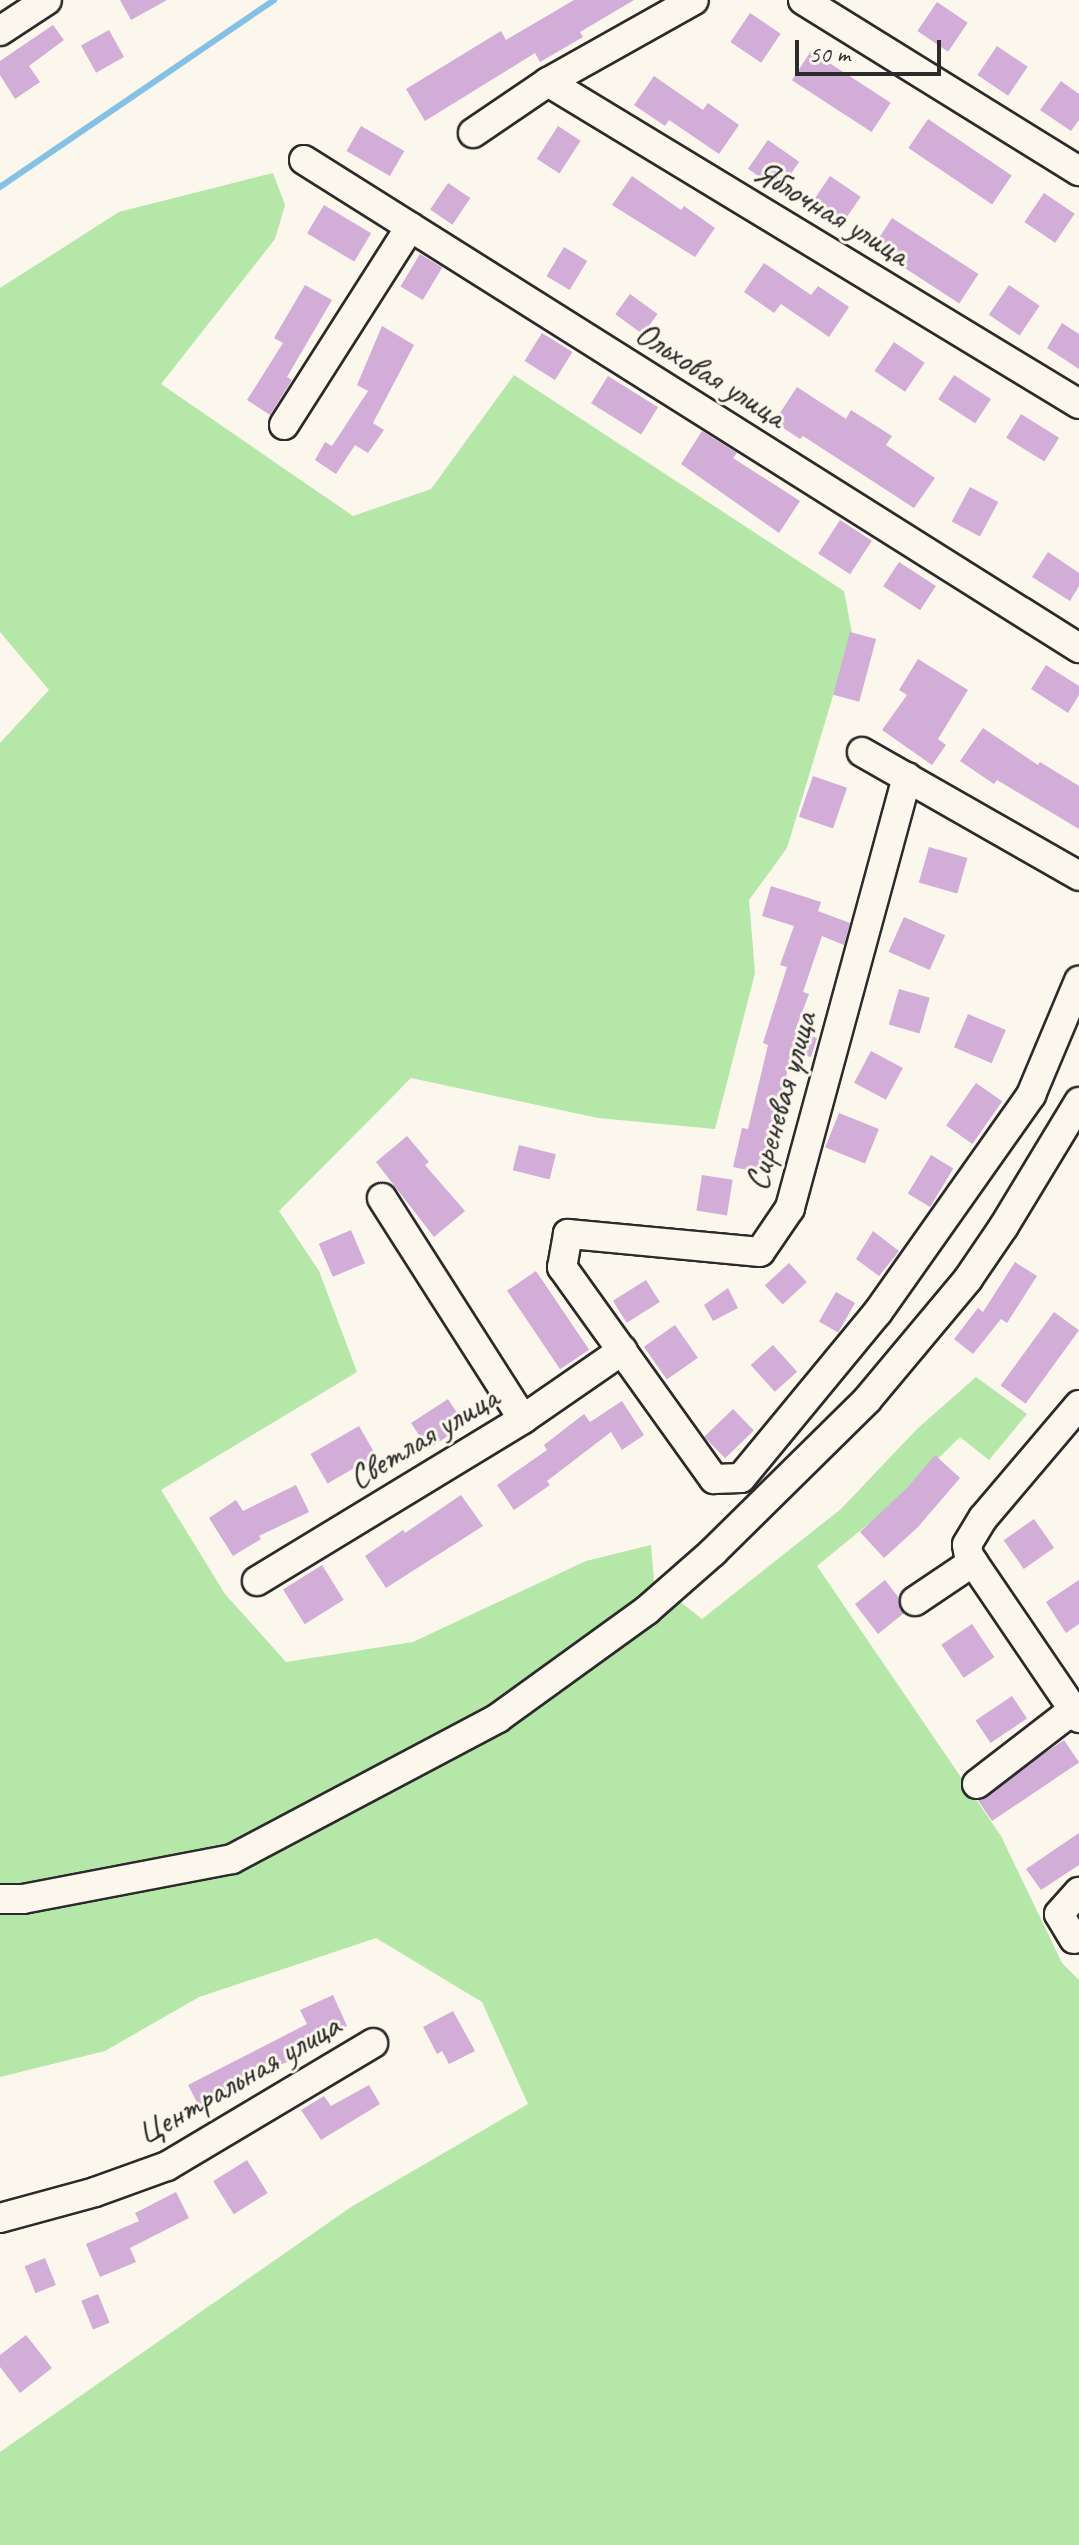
<!DOCTYPE html>
<html>
<head>
<meta charset="utf-8">
<style>
  body { margin:0 }
  #map { position:relative; width:1079px; height:2545px; overflow:hidden; background:#fbf7ec; font-family:Caveat,sans-serif }
  div>[style] { position:absolute }
  [style*='--x'] { left:calc(var(--x)*1px); top:calc(var(--y)*1px); width:calc(var(--w)*1px); rotate:calc(var(--a)*1deg) }
  .green>* { inset:0; background:#b4e7a8 }
  .stream>* { height:6px; margin:-3px; padding:0 3px; transform-origin:3px; border-radius:3px; background:#85c1e5 }
  .building>* { inset:0; background:#d1add7; transform-origin:0 0 }
  .roads { filter:drop-shadow(2px 0 #2b2b2b) drop-shadow(-2px 0 #2b2b2b) drop-shadow(0 2px #2b2b2b) drop-shadow(0 -2px #2b2b2b) }
  .minor>* { height:28px; margin:-14px; padding:0 14px; transform-origin:14px; border-radius:14px; background:#fbf7ec }
  span { translate:-50% -50%; white-space:nowrap; text-align:center; line-height:1.15; -webkit-text-stroke:6px #fbf7ec; paint-order:stroke }
  .street-label { font-size:34px; color:#2b2b2b }
  .scale { position:absolute; left:795px; top:40px; width:146px; height:36px; box-sizing:border-box; border:4px solid #2b2b2b; border-top:0; padding-left:10px; font-size:24px; line-height:28px; white-space:nowrap; color:#2b2b2b; -webkit-text-stroke:6px #fbf7ec; paint-order:stroke }
</style>
</head>
<body>
<div id="map">
  <div class="green">
    <div style="clip-path:polygon(273px 173px,285px 205px,275px 239px,161px 384px,353px 516px,431px 489px,514px 375px,844px 591px,852px 633px,787px 848px,749px 900px,755px 973px,715px 1129px,598px 1118px,411px 1078px,279px 1211px,319px 1271px,357px 1372px,161px 1490px,225px 1594px,286px 1662px,413px 1642px,586px 1561px,651px 1545px,654px 1581px,702px 1619px,841px 1509px,917px 1429px,976px 1377px,1027px 1414px,989px 1460px,960px 1437px,889px 1507px,817px 1566px,1001px 1836px,1062px 1963px,1079px 1980px,1079px 2545px,0 2545px,0 2452px,351px 2207px,528px 2104px,482px 2002px,376px 1938px,199px 1997px,105px 2051px,0 2077px,0 743px,49px 690px,0 632px,0 288px,119px 212px)"></div>
  </div>
  <div class="stream">
    <div style="--x:0;--y:187;--w:332;--a:-34.3"></div>
  </div>
  <div class="building">
    <div style="clip-path:polygon(120px 0,167px 0,131px 20px)"></div>
    <div style="clip-path:polygon(574px 0,634px 0,580px 32px,583px 37px,540px 62px,535px 53px,425px 121px,406px 89px,501px 31px,506px 40px)"></div>
    <div style="left:937px;top:2px;width:37px;height:35px;rotate:34deg"></div>
    <div style="left:750px;top:13px;width:37px;height:35px;rotate:34deg"></div>
    <div style="clip-path:polygon(53px 25px,64px 40px,29px 66px,40px 82px,15px 99px,0 75px,0 61px)"></div>
    <div style="left:109px;top:30px;width:31px;height:32px;rotate:61deg"></div>
    <div style="left:997px;top:46px;width:37px;height:35px;rotate:34deg"></div>
    <div style="left:811px;top:51px;width:95px;height:35px;rotate:33deg"></div>
    <div style="clip-path:polygon(654px 76px,703px 110px,708px 103px,739px 125px,719px 154px,669px 120px,665px 126px,634px 105px)"></div>
    <div style="clip-path:polygon(1061px 81px,1079px 94px,1079px 120px,1071px 131px,1040px 110px)"></div>
    <div style="left:928px;top:119px;width:101px;height:35px;rotate:34deg"></div>
    <div style="left:361px;top:126px;width:50px;height:29px;rotate:30deg"></div>
    <div style="left:558px;top:126px;width:27px;height:39px;rotate:33deg"></div>
    <div style="left:768px;top:140px;width:38px;height:35px;rotate:35deg"></div>
    <div style="clip-path:polygon(632px 176px,681px 210px,684px 206px,715px 228px,695px 257px,612px 205px)"></div>
    <div style="left:830px;top:176px;width:37px;height:35px;rotate:34deg"></div>
    <div style="left:448px;top:183px;width:27px;height:32px;rotate:34deg"></div>
    <div style="left:1044px;top:193px;width:37px;height:35px;rotate:34deg"></div>
    <div style="left:324px;top:205px;width:55px;height:33px;rotate:31deg"></div>
    <div style="left:892px;top:218px;width:103px;height:35px;rotate:33deg"></div>
    <div style="left:564px;top:247px;width:27px;height:34px;rotate:31deg"></div>
    <div style="left:420px;top:254px;width:26px;height:38px;rotate:31deg"></div>
    <div style="clip-path:polygon(764px 263px,811px 295px,818px 286px,849px 307px,829px 337px,781px 304px,774px 313px,744px 292px)"></div>
    <div style="clip-path:polygon(305px 285px,332px 300px,287px 377px,292px 380px,270px 415px,247px 400px,283px 343px,274px 338px)"></div>
    <div style="left:1009px;top:285px;width:37px;height:36px;rotate:34deg"></div>
    <div style="left:630px;top:294px;width:34px;height:25px;rotate:36deg"></div>
    <div style="clip-path:polygon(1062px 323px,1079px 334px,1079px 369px,1047px 348px)"></div>
    <div style="clip-path:polygon(382px 326px,414px 345px,373px 423px,384px 430px,368px 453px,355px 445px,336px 474px,315px 460px,325px 442px,332px 446px,368px 391px,357px 385px)"></div>
    <div style="left:542px;top:333px;width:36px;height:33px;rotate:32deg"></div>
    <div style="left:894px;top:342px;width:37px;height:35px;rotate:34deg"></div>
    <div style="left:954px;top:375px;width:44px;height:29px;rotate:33deg"></div>
    <div style="left:608px;top:376px;width:59px;height:32px;rotate:32deg"></div>
    <div style="clip-path:polygon(797px 387px,846px 419px,851px 410px,892px 436px,886px 445px,935px 478px,914px 508px,803px 436px,800px 439px,774px 422px)"></div>
    <div style="left:1021px;top:414px;width:45px;height:28px;rotate:32deg"></div>
    <div style="clip-path:polygon(702px 431px,737px 453px,733px 458px,800px 501px,779px 533px,681px 464px)"></div>
    <div style="left:970px;top:487px;width:32px;height:39px;rotate:28deg"></div>
    <div style="left:840px;top:520px;width:38px;height:40px;rotate:33deg"></div>
    <div style="clip-path:polygon(1048px 552px,1079px 573px,1079px 586px,1070px 601px,1032px 577px)"></div>
    <div style="left:899px;top:562px;width:44px;height:29px;rotate:33deg"></div>
    <div style="left:850px;top:632px;width:27px;height:65px;rotate:15deg"></div>
    <div style="clip-path:polygon(918px 659px,968px 690px,938px 739px,946px 745px,932px 765px,882px 730px,907px 695px,899px 690px)"></div>
    <div style="clip-path:polygon(1046px 665px,1079px 686px,1079px 695px,1068px 713px,1031px 689px)"></div>
    <div style="clip-path:polygon(983px 728px,1038px 765px,1040px 762px,1079px 786px,1079px 829px,997px 780px,994px 784px,960px 761px)"></div>
    <div style="left:813px;top:776px;width:36px;height:43px;rotate:19deg"></div>
    <div style="left:929px;top:847px;width:40px;height:37px;rotate:16deg"></div>
    <div style="clip-path:polygon(771px 886px,821px 902px,818px 911px,850px 923px,844px 945px,822px 936px,803px 992px,809px 994px,795px 1031px,817px 1038px,811px 1057px,792px 1052px,773px 1134px,780px 1136px,771px 1175px,733px 1167px,742px 1128px,748px 1129px,768px 1045px,763px 1043px,787px 967px,780px 965px,794px 926px,762px 916px)"></div>
    <div style="left:904px;top:917px;width:45px;height:38px;rotate:24deg"></div>
    <div style="left:899px;top:989px;width:32px;height:37px;rotate:16deg"></div>
    <div style="left:968px;top:1014px;width:41px;height:36px;rotate:23deg"></div>
    <div style="left:871px;top:1051px;width:36px;height:36px;rotate:28deg"></div>
    <div style="left:976px;top:1083px;width:32px;height:52px;rotate:35deg"></div>
    <div style="left:839px;top:1113px;width:43px;height:37px;rotate:22deg"></div>
    <div style="clip-path:polygon(407px 1136px,429px 1162px,425px 1165px,465px 1211px,434px 1237px,376px 1162px)"></div>
    <div style="left:519px;top:1145px;width:38px;height:26px;rotate:14deg"></div>
    <div style="left:931px;top:1155px;width:26px;height:45px;rotate:31deg"></div>
    <div style="left:702px;top:1175px;width:31px;height:36px;rotate:9deg"></div>
    <div style="left:351px;top:1230px;width:36px;height:35px;rotate:67deg"></div>
    <div style="clip-path:polygon(873px 1231px,899px 1251px,879px 1276px,856px 1259px)"></div>
    <div style="clip-path:polygon(1015px 1262px,1037px 1276px,1007px 1323px,1001px 1319px,973px 1354px,954px 1339px,978px 1308px,983px 1312px)"></div>
    <div style="left:789px;top:1263px;width:26px;height:33px;rotate:47deg"></div>
    <div style="left:536px;top:1271px;width:95px;height:35px;rotate:56deg"></div>
    <div style="left:646px;top:1280px;width:26px;height:39px;rotate:58deg"></div>
    <div style="clip-path:polygon(728px 1288px,738px 1308px,713px 1321px,704px 1305px)"></div>
    <div style="left:836px;top:1292px;width:22px;height:34px;rotate:30deg"></div>
    <div style="left:1054px;top:1312px;width:31px;height:91px;rotate:36deg"></div>
    <div style="left:675px;top:1325px;width:40px;height:38px;rotate:55deg"></div>
    <div style="left:773px;top:1345px;width:36px;height:30px;rotate:48deg"></div>
    <div style="left:448px;top:1399px;width:31px;height:44px;rotate:57deg"></div>
    <div style="clip-path:polygon(622px 1401px,644px 1435px,622px 1450px,611px 1432px,547px 1481px,550px 1485px,514px 1510px,497px 1485px,547px 1450px,544px 1445px,584px 1414px,590px 1422px)"></div>
    <div style="left:733px;top:1409px;width:30px;height:40px;rotate:46deg"></div>
    <div style="left:359px;top:1426px;width:34px;height:56px;rotate:60deg"></div>
    <div style="clip-path:polygon(935px 1455px,960px 1478px,918px 1527px,884px 1558px,860px 1532px,907px 1488px)"></div>
    <div style="clip-path:polygon(296px 1485px,309px 1512px,259px 1536px,261px 1539px,233px 1556px,209px 1518px,236px 1500px,243px 1511px)"></div>
    <div style="clip-path:polygon(461px 1495px,483px 1526px,386px 1588px,365px 1556px,403px 1530px,405px 1533px)"></div>
    <div style="left:1034px;top:1519px;width:35px;height:37px;rotate:55deg"></div>
    <div style="left:322px;top:1565px;width:41px;height:46px;rotate:58deg"></div>
    <div style="clip-path:polygon(885px 1580px,899px 1598px,904px 1613px,878px 1634px,855px 1604px)"></div>
    <div style="clip-path:polygon(1079px 1580px,1079px 1624px,1066px 1633px,1046px 1602px)"></div>
    <div style="left:972px;top:1624px;width:40px;height:37px;rotate:56deg"></div>
    <div style="left:1012px;top:1696px;width:27px;height:44px;rotate:56deg"></div>
    <div style="left:1064px;top:1740px;width:27px;height:105px;rotate:56deg"></div>
    <div style="clip-path:polygon(1079px 1833px,1079px 1865px,1041px 1890px,1026px 1869px)"></div>
    <div style="clip-path:polygon(333px 1995px,347px 2026px,290px 2053px,293px 2059px,232px 2088px,235px 2093px,201px 2110px,188px 2085px,307px 2024px,300px 2010px)"></div>
    <div style="clip-path:polygon(453px 2011px,475px 2051px,449px 2064px,442px 2051px,437px 2054px,423px 2027px)"></div>
    <div style="clip-path:polygon(369px 2085px,380px 2104px,321px 2140px,301px 2110px,324px 2096px,331px 2106px)"></div>
    <div style="left:247px;top:2160px;width:39px;height:40px;rotate:58deg"></div>
    <div style="clip-path:polygon(176px 2192px,189px 2218px,130px 2248px,136px 2262px,100px 2277px,86px 2244px,139px 2221px,135px 2213px)"></div>
    <div style="left:45px;top:2258px;width:29px;height:22px;rotate:68deg"></div>
    <div style="left:98px;top:2294px;width:31px;height:18px;rotate:68deg"></div>
    <div style="clip-path:polygon(26px 2335px,52px 2368px,20px 2393px,0 2367px,0 2355px)"></div>
  </div>
  <div class="roads">
    <div class="minor">
      <div style="--x:803;--y:0;--w:325;--a:31.8"></div>
      <div style="--x:0;--y:31;--w:56;--a:-33.4"></div>
      <div style="--x:548;--y:82;--w:621;--a:31.23"></div>
      <div style="--x:473;--y:133;--w:91;--a:-34.2"></div>
      <div style="--x:548;--y:82;--w:167;--a:-29.3"></div>
      <div style="--x:304;--y:160;--w:916;--a:32.2"></div>
      <div style="--x:284;--y:425;--w:235;--a:-57.5"></div>
      <div style="--x:862;--y:752;--w:250;--a:29.7"></div>
      <div style="--x:907;--y:777;--w:447;--a:105.2"></div>
      <div style="--x:790;--y:1208;--w:53;--a:124.3"></div>
      <div style="--x:760;--y:1252;--w:193;--a:-174.6"></div>
      <div style="--x:568;--y:1234;--w:34;--a:100"></div>
      <div style="--x:562;--y:1267;--w:261;--a:54.4"></div>
      <div style="--x:714;--y:1479;--w:27;--a:-2"></div>
      <div style="--x:741;--y:1478;--w:215;--a:-50.5"></div>
      <div style="--x:878;--y:1312;--w:266;--a:-54.8"></div>
      <div style="--x:1031;--y:1095;--w:124;--a:-67.2"></div>
      <div style="--x:382;--y:1198;--w:262;--a:57.5"></div>
      <div style="--x:1079;--y:1405;--w:148;--a:130.3"></div>
      <div style="--x:983;--y:1518;--w:31;--a:121"></div>
      <div style="--x:967;--y:1545;--w:11;--a:80"></div>
      <div style="--x:969;--y:1556;--w:196;--a:55.8"></div>
      <div style="--x:257;--y:1581;--w:311;--a:-31.3"></div>
      <div style="--x:523;--y:1419;--w:121;--a:-34.6"></div>
      <div style="--x:915;--y:1601;--w:70;--a:-33.9"></div>
      <div style="--x:977;--y:1784;--w:121;--a:-37.6"></div>
      <div style="--x:0;--y:1899;--w:23;--a:0"></div>
      <div style="--x:23;--y:1899;--w:213;--a:-10.8"></div>
      <div style="--x:232;--y:1859;--w:301;--a:-27.9"></div>
      <div style="--x:498;--y:1718;--w:184;--a:-35.9"></div>
      <div style="--x:647;--y:1610;--w:88;--a:-41.3"></div>
      <div style="--x:713;--y:1552;--w:216;--a:-44.6"></div>
      <div style="--x:867;--y:1400;--w:158;--a:-50.1"></div>
      <div style="--x:968;--y:1279;--w:64;--a:-55.8"></div>
      <div style="--x:1004;--y:1226;--w:145;--a:-58.8"></div>
      <div style="--x:1074;--y:1939;--w:29;--a:-121"></div>
      <div style="--x:1059;--y:1914;--w:30;--a:-48"></div>
      <div style="--x:0;--y:2218;--w:98;--a:-15.3"></div>
      <div style="--x:95;--y:2192;--w:77;--a:-19.9"></div>
      <div style="--x:167;--y:2166;--w:240;--a:-30.8"></div>
    </div>
  </div>
  <div class="street-label">
    <span style="left:832px;top:212px;rotate:31deg">Яблочная улица</span>
    <span style="left:711px;top:374px;rotate:32deg">Ольховая улица</span>
    <span style="left:780px;top:1101px;rotate:-74deg">Сиреневая улица</span>
    <span style="left:423px;top:1437px;rotate:-31deg">Светлая улица</span>
    <span style="left:238px;top:2079px;rotate:-30deg">Центральная улица</span>
  </div>
  <div class="scale">50 m</div>
</div>
</body>
</html>
